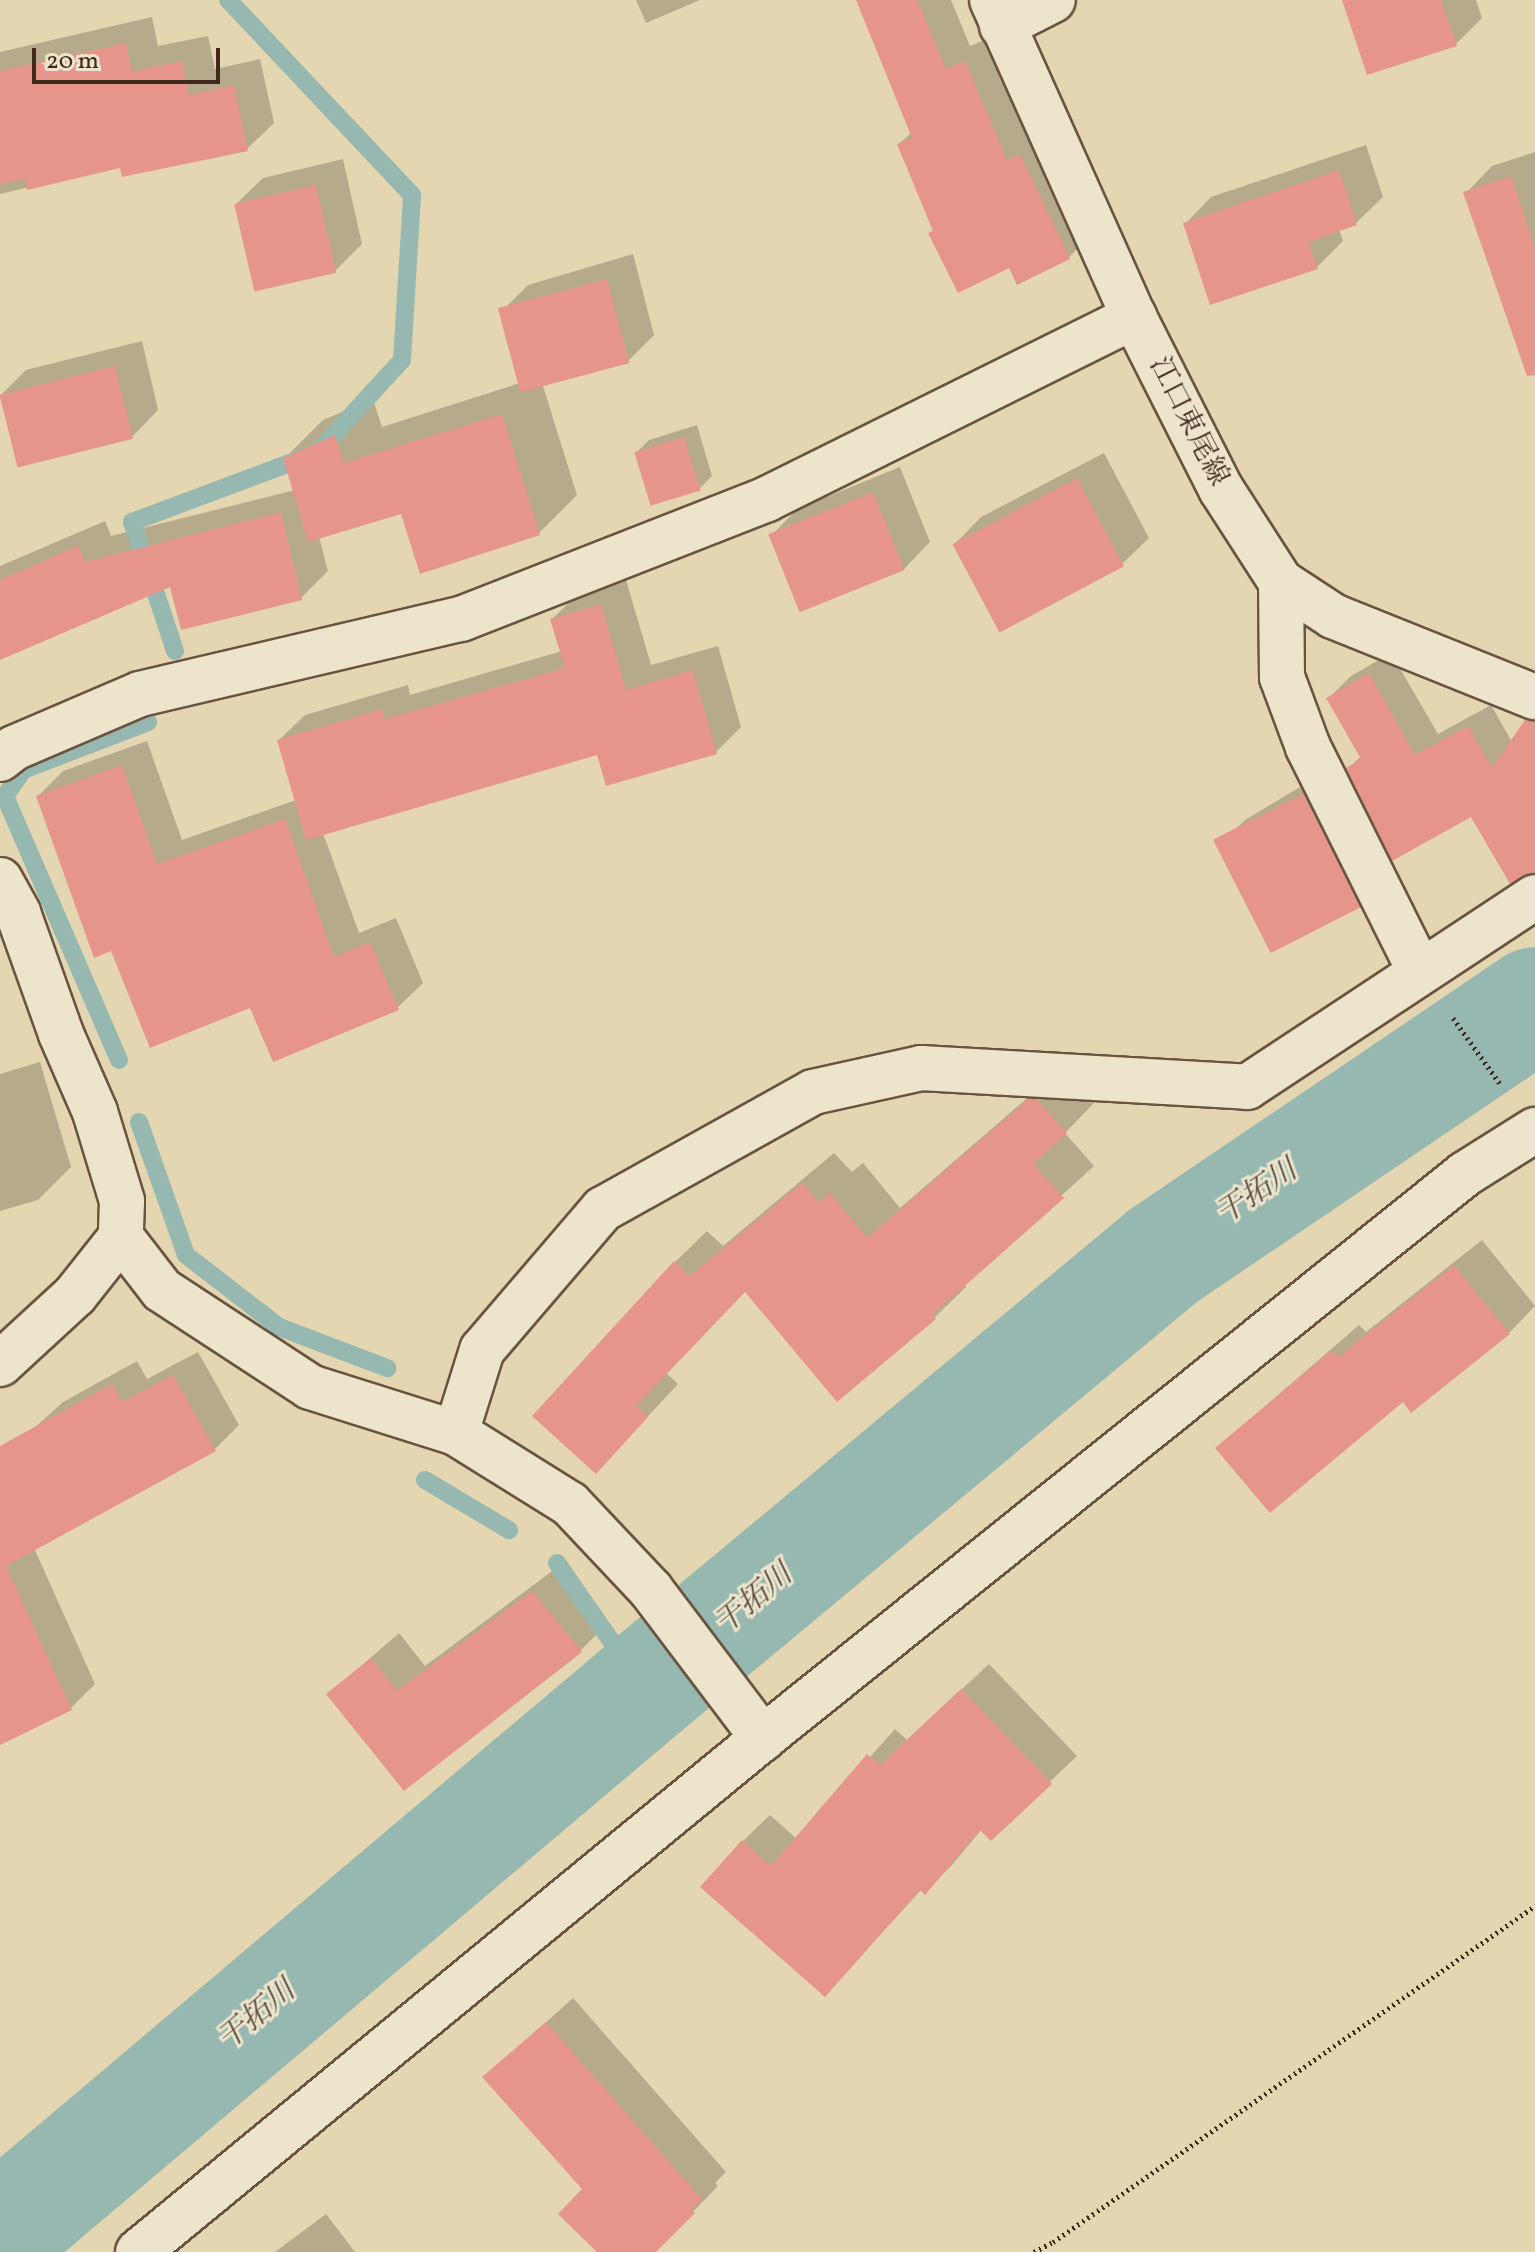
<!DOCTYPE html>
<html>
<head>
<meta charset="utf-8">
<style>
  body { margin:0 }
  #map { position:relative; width:1535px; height:2252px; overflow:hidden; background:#e3d6b0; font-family:Vollkorn,"Noto Serif JP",serif }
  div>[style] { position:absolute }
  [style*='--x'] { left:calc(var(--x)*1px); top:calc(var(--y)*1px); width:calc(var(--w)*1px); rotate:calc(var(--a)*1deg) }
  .shadow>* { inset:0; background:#0003 }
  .stream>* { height:18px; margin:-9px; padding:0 9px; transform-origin:9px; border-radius:9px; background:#96b8b0 }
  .river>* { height:114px; margin:-57px; padding:0 57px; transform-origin:57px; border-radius:57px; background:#96b8b0 }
  .building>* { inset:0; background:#e5958a; transform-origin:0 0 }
  .path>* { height:5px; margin-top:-2.5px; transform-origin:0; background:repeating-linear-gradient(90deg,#40281c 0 2px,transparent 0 6px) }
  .roads { filter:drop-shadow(2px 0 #695441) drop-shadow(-2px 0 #695441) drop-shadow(0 2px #695441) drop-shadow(0 -2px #695441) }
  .minor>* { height:44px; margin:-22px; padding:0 22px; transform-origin:22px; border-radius:22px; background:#ede4cc }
  .tertiary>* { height:44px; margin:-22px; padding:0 22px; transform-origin:22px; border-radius:22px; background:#ede4cc }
  .secondary>* { height:44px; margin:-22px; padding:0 22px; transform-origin:22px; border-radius:22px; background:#ede4cc }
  span { translate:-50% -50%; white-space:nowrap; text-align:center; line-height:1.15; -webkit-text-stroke:6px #ede4cc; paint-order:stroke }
  .street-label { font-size:28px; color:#40281c }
  .water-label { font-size:30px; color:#564c41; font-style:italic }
  .scale { position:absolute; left:32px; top:48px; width:188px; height:36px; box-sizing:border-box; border:4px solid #40281c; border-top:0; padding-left:10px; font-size:24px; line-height:28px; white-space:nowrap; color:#40281c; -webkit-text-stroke:6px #ede4cc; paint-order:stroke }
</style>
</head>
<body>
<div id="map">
  <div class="shadow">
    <div style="clip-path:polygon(636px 0,700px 0,646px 23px)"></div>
    <div style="clip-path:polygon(859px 0,951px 0,970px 46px,990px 38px,1094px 233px,1069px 257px,1018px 282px,1010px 265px,930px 233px,934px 230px,899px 144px,912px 132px)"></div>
    <div style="clip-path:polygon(1344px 0,1476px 0,1482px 18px,1456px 44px)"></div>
    <div style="clip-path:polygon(152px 17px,158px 46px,208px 36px,215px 69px,260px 59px,274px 123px,247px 149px,121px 166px,0 194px,0 52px)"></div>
    <div style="clip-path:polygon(1366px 145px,1383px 197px,1356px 223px,1339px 229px,1343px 241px,1316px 268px,1185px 224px,1211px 197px)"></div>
    <div style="clip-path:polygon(1535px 152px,1535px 280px,1466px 193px,1492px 166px)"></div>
    <div style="clip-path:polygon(343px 159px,362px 244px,335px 271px,236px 204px,263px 178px)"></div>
    <div style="clip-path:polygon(633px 254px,654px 335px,628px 361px,542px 383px,577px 495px,539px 533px,402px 511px,319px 537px,328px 571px,301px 598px,172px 584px,0 658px,0 566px,105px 521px,111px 536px,295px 490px,285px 458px,323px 420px,373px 399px,382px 427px,520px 383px,501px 312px,528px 285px)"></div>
    <div style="clip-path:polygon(142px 341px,158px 410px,132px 437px,17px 465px,0 396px,26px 370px)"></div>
    <div style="clip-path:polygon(697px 425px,712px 476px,699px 489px,636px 453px,649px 440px)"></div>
    <div style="clip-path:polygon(1104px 453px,1149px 538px,1122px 564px,955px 544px,981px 517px)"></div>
    <div style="clip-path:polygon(900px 467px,930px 542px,904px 569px,771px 536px,797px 509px)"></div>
    <div style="clip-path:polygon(626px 580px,651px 665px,718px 646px,741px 727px,716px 752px,598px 753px,323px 833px,359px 933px,396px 918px,423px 983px,397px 1008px,251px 1006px,113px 949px,38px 796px,63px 771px,147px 741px,182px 840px,296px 800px,279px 740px,305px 715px,408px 685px,410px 695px,562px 651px,552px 619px,578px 594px)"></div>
    <div style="clip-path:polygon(1391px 653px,1438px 734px,1491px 705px,1512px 742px,1535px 714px,1535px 863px,1472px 814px,1349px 768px,1361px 756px,1329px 698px,1351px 676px)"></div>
    <div style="clip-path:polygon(1330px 769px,1386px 880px,1359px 906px,1218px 846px,1245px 820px)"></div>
    <div style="clip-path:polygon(40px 1062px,71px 1167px,38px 1200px,0 1211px,0 1074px)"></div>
    <div style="clip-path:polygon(1061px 1069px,1097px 1100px,1065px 1133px,1094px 1166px,964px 1284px,966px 1287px,934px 1318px,746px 1289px,666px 1373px,678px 1384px,596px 1472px,675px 1262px,707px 1231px,723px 1246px,834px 1153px,852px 1172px,863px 1163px,900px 1208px)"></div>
    <div style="clip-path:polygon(1482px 1240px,1535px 1306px,1509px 1333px,1403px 1399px,1217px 1448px,1359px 1325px,1366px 1332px)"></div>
    <div style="clip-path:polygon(198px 1352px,239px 1425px,215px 1449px,34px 1548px,95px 1684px,71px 1708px,0 1743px,0 1459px,63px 1402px,137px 1361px,147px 1379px)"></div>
    <div style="clip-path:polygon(559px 1566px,607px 1624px,580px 1651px,405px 1788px,329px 1694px,399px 1633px,425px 1666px)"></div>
    <div style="clip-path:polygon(989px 1664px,1077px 1756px,991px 1838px,982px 1829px,952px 1865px,925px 1892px,922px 1889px,825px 1995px,743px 1841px,770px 1815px,797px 1839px,895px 1729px,907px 1740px)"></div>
    <div style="clip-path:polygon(573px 1998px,726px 2172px,715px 2183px,718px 2186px,654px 2252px,600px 2252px,585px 2189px,485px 2077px)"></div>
    <div style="clip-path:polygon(326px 2214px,355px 2252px,275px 2252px)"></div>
  </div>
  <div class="stream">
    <div style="--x:175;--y:651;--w:136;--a:-108.4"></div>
    <div style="--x:132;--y:522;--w:197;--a:-20.5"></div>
    <div style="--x:317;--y:453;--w:126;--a:-47.6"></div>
    <div style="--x:402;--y:360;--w:165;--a:-86.5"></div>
    <div style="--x:412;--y:195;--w:268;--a:-133.3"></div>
    <div style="--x:119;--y:1060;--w:288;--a:-113.4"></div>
    <div style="--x:5;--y:796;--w:32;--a:-55"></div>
    <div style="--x:23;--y:770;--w:134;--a:-21"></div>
    <div style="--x:139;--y:1122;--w:141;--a:70.5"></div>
    <div style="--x:186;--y:1255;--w:118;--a:37.7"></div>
    <div style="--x:279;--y:1327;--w:116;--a:20.8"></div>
    <div style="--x:425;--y:1480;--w:98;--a:30.8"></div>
    <div style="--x:557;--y:1563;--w:152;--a:55.2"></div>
  </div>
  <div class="river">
    <div style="--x:0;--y:2232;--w:843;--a:-40.19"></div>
    <div style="--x:644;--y:1688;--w:675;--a:-39.77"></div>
    <div style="--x:1163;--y:1256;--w:449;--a:-34.1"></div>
  </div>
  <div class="building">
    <div style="clip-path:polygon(856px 0,917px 0,946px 69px,965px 61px,1007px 160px,1020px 154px,1070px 259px,1017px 285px,1009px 268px,958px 293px,928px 233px,933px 231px,897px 144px,912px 138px)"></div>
    <div style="clip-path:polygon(1342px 0,1441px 0,1457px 46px,1367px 75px)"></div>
    <div style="clip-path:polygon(126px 43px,132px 71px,182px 61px,189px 95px,234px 85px,248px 151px,122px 177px,120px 168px,27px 190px,25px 179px,0 184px,0 71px)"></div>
    <div style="clip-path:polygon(1339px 170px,1357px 225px,1308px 242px,1318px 269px,1210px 305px,1183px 223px)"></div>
    <div style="clip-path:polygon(1511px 176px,1535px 248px,1535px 375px,1527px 376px,1463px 192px)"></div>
    <div style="left:316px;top:185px;width:90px;height:84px;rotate:77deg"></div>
    <div style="left:607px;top:279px;width:87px;height:113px;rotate:75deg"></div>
    <div style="left:115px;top:366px;width:75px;height:119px;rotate:76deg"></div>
    <div style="clip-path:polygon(502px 414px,540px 535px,420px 574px,401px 514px,308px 542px,283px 458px,335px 435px,344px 463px)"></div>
    <div style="left:684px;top:437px;width:56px;height:52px;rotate:73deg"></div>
    <div style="left:1077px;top:478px;width:100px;height:141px;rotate:62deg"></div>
    <div style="left:873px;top:492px;width:84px;height:113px;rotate:68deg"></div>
    <div style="clip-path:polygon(281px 512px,302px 600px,181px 630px,170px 587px,0 660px,0 580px,78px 546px,85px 562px)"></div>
    <div style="clip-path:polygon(601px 604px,626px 690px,693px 670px,717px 754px,606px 786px,597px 755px,306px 840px,277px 740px,382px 709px,385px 719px,565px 668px,550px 619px)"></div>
    <div style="clip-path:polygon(1369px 673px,1415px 755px,1468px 726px,1492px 768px,1525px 720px,1535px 721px,1535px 872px,1510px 884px,1471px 817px,1392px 861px,1346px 768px,1361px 759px,1326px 698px)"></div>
    <div style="clip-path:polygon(122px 765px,157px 864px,285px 819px,334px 957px,370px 942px,399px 1010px,273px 1062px,250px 1008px,150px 1048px,111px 951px,94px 958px,36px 796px)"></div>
    <div style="left:1303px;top:794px;width:127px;height:101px;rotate:63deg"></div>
    <div style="clip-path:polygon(1028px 1099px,1038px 1100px,1067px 1133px,1033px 1164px,1064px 1198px,932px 1315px,936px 1319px,837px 1402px,745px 1292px,636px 1406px,648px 1417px,596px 1474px,532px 1416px,674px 1261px,690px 1276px,802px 1183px,819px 1202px,830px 1193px,867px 1238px)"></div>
    <div style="clip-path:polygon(1454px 1265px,1510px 1334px,1411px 1413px,1403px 1402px,1270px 1513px,1215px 1448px,1332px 1350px,1338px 1357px)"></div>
    <div style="clip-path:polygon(173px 1375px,216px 1451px,6px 1566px,72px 1710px,0 1745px,0 1446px,112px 1384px,122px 1402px)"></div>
    <div style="clip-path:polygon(532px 1591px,582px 1652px,404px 1791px,326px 1694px,371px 1658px,397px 1691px)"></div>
    <div style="clip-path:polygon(961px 1689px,1052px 1784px,991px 1841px,980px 1830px,925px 1895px,920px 1890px,825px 1997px,700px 1887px,742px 1840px,771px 1866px,867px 1754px,880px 1765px)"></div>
    <div style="clip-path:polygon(546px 2022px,702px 2199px,691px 2210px,695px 2213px,656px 2252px,597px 2252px,558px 2214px,582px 2189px,482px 2077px)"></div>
  </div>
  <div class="path">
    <div style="--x:1453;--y:1018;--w:82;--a:54.4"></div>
    <div style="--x:1034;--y:2252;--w:21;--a:-28"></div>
    <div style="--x:1053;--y:2242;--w:588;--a:-34.88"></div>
  </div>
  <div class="roads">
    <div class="minor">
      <div style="--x:1002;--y:26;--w:57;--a:-27"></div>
      <div style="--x:1281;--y:582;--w:95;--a:89.4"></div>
      <div style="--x:1282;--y:677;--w:75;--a:69.6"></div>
      <div style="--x:1308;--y:747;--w:251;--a:63.5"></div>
      <div style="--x:0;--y:759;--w:18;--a:-38"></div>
      <div style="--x:14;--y:748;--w:137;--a:-23.2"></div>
      <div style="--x:140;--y:694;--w:330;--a:-13.2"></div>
      <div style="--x:461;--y:619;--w:329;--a:-21.4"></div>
      <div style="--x:767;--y:499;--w:410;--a:-26.4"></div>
      <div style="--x:0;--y:880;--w:38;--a:61"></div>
      <div style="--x:18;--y:913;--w:128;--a:70.4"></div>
      <div style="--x:61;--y:1034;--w:85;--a:66.4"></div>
      <div style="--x:95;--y:1112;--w:93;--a:73.1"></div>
      <div style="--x:122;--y:1201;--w:36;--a:92"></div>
      <div style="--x:121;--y:1237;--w:74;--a:128.4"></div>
      <div style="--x:75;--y:1295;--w:102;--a:137.4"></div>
      <div style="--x:121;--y:1237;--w:67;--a:52.3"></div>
      <div style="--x:162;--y:1290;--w:177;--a:33.2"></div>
      <div style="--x:310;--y:1387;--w:153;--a:17.5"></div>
      <div style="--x:456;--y:1433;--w:134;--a:31.9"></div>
      <div style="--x:570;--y:1504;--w:118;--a:46.7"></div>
      <div style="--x:651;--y:1590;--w:186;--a:52.9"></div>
      <div style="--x:456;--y:1433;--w:87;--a:-72.6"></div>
      <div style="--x:482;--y:1350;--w:186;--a:-49.4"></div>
      <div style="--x:603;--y:1209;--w:240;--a:-29.1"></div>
      <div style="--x:813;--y:1092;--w:111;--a:-12.5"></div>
      <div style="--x:921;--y:1068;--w:327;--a:3.3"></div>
      <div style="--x:1247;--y:1087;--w:345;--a:-33.4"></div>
    </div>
    <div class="tertiary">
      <div style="--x:138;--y:2252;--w:809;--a:-39.43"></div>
      <div style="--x:763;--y:1738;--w:900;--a:-38.78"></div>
      <div style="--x:1465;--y:1174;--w:83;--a:-32.2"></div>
    </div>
    <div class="secondary">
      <div style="--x:992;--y:0;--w:347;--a:65.9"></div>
      <div style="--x:1134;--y:317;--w:193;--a:63.2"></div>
      <div style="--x:1221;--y:489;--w:111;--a:57.2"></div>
      <div style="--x:1281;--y:582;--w:62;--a:33.2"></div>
      <div style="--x:1333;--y:616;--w:218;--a:21.9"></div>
    </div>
  </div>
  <div class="street-label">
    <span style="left:1188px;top:422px;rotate:63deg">江口東尾線</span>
  </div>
  <div class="water-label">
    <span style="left:1257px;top:1193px;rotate:-34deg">干拓川</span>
    <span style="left:754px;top:1600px;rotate:-40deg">干拓川</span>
    <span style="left:257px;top:2016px;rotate:-40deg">干拓川</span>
  </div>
  <div class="scale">20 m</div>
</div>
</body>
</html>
